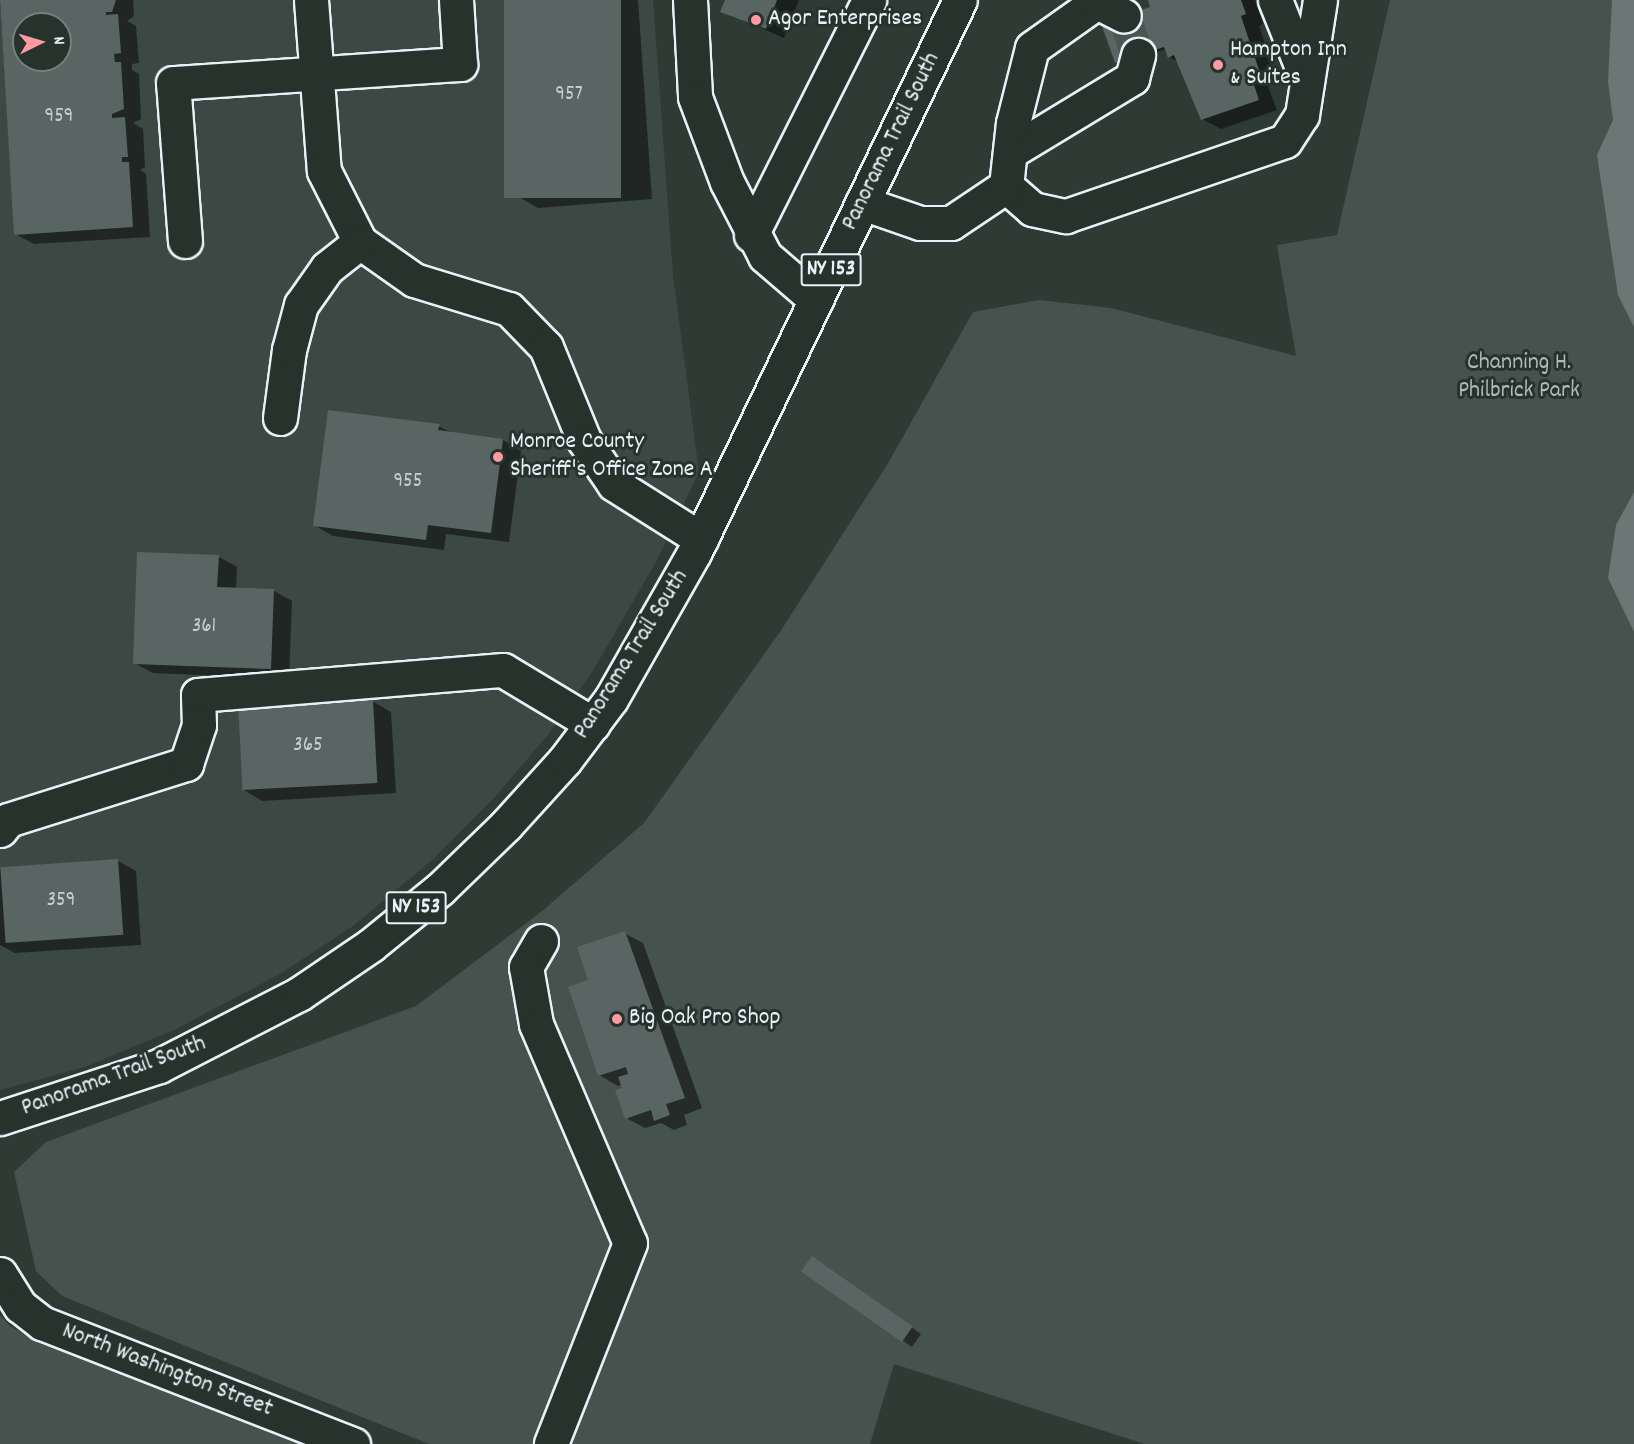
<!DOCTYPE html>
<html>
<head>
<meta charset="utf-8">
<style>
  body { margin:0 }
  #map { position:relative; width:1634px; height:1444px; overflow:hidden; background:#2e3b35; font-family:Dekko,sans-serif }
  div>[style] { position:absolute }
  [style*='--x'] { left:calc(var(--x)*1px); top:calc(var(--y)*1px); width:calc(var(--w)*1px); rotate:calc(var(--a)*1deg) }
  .built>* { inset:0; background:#3b4843 }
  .green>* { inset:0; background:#45524e }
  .water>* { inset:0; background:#6b7775 }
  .shadow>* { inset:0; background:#0007 }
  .building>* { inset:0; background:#596563; transform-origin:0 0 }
  .minor-tunnel>* { height:33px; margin-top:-16.5px; transform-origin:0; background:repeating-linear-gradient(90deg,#4a5652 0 33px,transparent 0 49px) }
  .roads { filter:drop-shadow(2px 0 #e8f1f8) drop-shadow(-2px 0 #e8f1f8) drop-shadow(0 2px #e8f1f8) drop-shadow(0 -2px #e8f1f8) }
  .minor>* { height:33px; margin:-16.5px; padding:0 16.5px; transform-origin:16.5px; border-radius:16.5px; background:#26332d }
  .major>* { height:33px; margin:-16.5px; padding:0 16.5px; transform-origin:16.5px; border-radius:16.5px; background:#26332d }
  .dots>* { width:16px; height:16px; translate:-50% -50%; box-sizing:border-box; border:3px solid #26332d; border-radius:50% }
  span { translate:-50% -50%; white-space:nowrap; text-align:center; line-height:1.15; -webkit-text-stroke:6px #26332d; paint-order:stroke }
  .number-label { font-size:21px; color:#c4ced3 }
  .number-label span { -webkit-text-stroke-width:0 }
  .shield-label span { padding:2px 4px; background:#26332d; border:2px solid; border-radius:4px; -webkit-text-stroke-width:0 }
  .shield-label { font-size:22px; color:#e8f1f8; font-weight:700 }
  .poi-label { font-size:24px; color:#e8f1f8 }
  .left { translate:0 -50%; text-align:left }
  .street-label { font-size:24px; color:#e8f1f8 }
  .park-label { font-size:24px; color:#afb9bc }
  .north { position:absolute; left:12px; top:12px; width:60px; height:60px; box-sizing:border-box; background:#26332d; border:2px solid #747f7e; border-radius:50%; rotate:85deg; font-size:16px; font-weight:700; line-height:24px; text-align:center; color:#e8f1f8 }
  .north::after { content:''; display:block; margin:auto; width:21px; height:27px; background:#ff9aa2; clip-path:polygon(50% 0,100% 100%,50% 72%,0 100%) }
</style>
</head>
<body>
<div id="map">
  <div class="built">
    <div style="clip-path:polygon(evenodd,0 0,653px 0,673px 275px,699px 472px,656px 562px,591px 674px,547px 736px,495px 797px,431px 861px,353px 926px,280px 974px,176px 1029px,85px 1067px,0 1090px,0 0,24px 24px,60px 24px,60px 60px,24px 60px,24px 24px)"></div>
  </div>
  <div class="green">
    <div style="clip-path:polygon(1390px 0,1634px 0,1634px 1444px,1145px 1444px,894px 1364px,870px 1444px,429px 1444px,62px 1296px,36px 1271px,14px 1172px,46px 1142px,416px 1006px,541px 912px,644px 823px,780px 632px,887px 465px,973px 312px,1039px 300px,1111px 308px,1296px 356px,1277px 245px,1337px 235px)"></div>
    <div style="clip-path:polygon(0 1315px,10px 1326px,43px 1345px,80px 1351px,321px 1444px,0 1444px)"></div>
  </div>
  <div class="water">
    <div style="clip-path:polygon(1612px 0,1634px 0,1634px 327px,1618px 295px,1597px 155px,1613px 120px,1608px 81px)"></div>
    <div style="clip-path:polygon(1634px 492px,1634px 632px,1608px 578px,1616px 525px)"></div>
  </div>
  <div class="shadow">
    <div style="clip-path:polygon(evenodd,0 0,133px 0,134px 16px,127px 21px,136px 26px,139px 63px,132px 64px,132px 70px,139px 74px,141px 119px,133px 123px,143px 129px,145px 167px,140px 170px,146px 174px,150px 237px,34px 244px,15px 234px,0 0,24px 24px,60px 24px,60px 60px,24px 60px,24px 24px)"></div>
    <div style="clip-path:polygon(506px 0,638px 0,652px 199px,538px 208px,519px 197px)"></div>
    <div style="clip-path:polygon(727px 0,799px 0,784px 38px,722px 11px)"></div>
    <div style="clip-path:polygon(1149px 0,1255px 0,1263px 24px,1259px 26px,1278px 83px,1268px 86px,1277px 110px,1221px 129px,1202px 119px,1178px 62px,1169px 57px,1166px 49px,1120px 64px,1116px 62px,1152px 8px)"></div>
    <div style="clip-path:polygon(439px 426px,453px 434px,503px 440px,521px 451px,509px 542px,446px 534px,444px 550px,333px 536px,314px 525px)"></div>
    <div style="clip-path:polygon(219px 557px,237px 567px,236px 589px,274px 591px,292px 601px,289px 679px,153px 673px,134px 663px)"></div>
    <div style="clip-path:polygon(372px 701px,391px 712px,396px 793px,262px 801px,244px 790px)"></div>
    <div style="clip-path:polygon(118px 861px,136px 871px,141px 945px,15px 953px,0 945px,0 869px)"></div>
    <div style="clip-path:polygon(624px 933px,643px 943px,702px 1108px,684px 1115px,687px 1125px,674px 1130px,661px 1123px,645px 1128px,626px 1118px,622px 1084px,618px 1086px,599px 1075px,590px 981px)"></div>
    <div style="clip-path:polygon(822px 1263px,921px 1334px,912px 1347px,804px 1272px)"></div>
  </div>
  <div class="building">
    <div style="clip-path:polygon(evenodd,0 0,116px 0,112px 12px,106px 12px,106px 15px,118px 14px,121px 53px,114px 54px,115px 62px,121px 62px,124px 109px,112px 114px,112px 118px,125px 117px,128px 157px,122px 157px,122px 162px,129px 162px,133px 227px,14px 235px,0 0,24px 24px,60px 24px,60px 60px,24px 60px,24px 24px)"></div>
    <div style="left:504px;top:0;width:117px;height:198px"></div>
    <div style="clip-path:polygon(725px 0,777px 0,766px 29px,720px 12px)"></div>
    <div style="clip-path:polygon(1148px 0,1241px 0,1246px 14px,1241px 16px,1260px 73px,1251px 76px,1259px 100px,1201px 120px,1174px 55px,1168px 58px,1164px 47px,1115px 63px,1101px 23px,1150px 7px)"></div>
    <div style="clip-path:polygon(328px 410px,440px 424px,438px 430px,503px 439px,491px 533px,428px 525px,426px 540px,313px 526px)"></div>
    <div style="clip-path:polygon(137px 552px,219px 555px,217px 587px,274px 589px,271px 669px,133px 664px)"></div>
    <div style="left:373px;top:700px;width:83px;height:135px;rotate:87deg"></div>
    <div style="left:118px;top:859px;width:76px;height:118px;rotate:86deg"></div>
    <div style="clip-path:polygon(625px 931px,685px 1098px,666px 1104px,670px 1115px,654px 1121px,651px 1110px,625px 1119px,615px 1090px,622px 1088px,618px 1077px,628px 1074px,626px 1067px,598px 1076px,568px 987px,588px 980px,577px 947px)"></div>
    <div style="left:812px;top:1256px;width:123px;height:19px;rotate:35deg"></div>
  </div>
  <div class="minor-tunnel">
    <div style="--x:1124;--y:16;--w:41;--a:70.3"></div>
  </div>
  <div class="roads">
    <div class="minor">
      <div style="--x:311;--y:0;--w:171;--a:85.7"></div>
      <div style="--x:324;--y:171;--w:80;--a:63.1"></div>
      <div style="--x:360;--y:242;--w:66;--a:35.1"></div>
      <div style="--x:414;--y:280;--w:99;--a:17"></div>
      <div style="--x:509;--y:309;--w:53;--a:45.8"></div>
      <div style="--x:546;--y:347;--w:100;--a:67.8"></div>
      <div style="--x:584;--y:440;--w:53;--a:55.7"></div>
      <div style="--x:614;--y:484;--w:103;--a:32.3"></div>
      <div style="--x:690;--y:0;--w:97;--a:87"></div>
      <div style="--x:695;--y:97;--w:91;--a:69.4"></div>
      <div style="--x:727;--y:182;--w:83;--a:62.8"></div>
      <div style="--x:765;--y:256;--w:67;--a:40.8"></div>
      <div style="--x:1275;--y:0;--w:86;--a:68.2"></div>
      <div style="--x:1010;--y:152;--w:143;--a:-31.2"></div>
      <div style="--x:1132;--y:78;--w:24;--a:-75"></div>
      <div style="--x:1006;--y:186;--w:35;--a:41"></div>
      <div style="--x:1032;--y:209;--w:35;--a:12"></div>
      <div style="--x:1066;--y:216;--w:231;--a:-18.9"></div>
      <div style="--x:1285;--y:141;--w:31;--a:-57"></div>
      <div style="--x:1302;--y:115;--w:116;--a:-81.1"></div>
      <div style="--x:862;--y:203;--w:61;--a:19"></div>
      <div style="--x:920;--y:223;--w:31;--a:0"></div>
      <div style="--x:951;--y:223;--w:66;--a:-33.9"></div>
      <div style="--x:1006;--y:186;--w:63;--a:-83.7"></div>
      <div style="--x:1013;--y:123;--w:77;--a:-75.8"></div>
      <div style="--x:1032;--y:48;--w:80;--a:-35.3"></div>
      <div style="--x:1097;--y:2;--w:30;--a:27"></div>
      <div style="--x:751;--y:235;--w:263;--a:-63.3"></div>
      <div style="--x:185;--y:241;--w:158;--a:-94.3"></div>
      <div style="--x:173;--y:83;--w:288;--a:-3.8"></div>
      <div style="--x:460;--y:64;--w:64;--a:-93.6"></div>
      <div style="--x:280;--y:418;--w:69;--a:-82.5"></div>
      <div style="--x:289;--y:350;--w:47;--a:-75.1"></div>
      <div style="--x:301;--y:305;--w:45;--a:-54.9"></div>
      <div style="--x:327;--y:268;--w:42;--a:-38.2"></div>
      <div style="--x:0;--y:830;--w:13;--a:-51"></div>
      <div style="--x:8;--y:820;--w:187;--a:-17.5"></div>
      <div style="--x:186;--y:764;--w:41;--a:-71.6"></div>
      <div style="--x:199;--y:725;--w:30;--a:-92"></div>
      <div style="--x:198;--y:695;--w:306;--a:-4.7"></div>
      <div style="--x:503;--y:670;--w:105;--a:31"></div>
      <div style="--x:541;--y:941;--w:30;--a:120"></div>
      <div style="--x:526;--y:967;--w:58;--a:80"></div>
      <div style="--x:536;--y:1024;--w:238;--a:66.8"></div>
      <div style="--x:630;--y:1243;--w:216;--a:111.5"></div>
      <div style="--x:0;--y:1274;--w:38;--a:58"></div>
      <div style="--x:20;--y:1306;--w:28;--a:38"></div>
      <div style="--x:42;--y:1323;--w:334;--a:21.3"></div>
    </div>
    <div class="major">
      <div style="--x:0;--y:1118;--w:167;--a:-18.1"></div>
      <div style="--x:159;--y:1066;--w:157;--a:-27.2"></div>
      <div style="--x:299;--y:994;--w:87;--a:-34.2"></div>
      <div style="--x:371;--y:945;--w:89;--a:-39.1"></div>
      <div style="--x:440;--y:889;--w:92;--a:-44.1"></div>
      <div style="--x:506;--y:825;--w:88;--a:-47.8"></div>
      <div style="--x:565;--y:760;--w:76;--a:-53"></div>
      <div style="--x:611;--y:699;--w:170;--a:-60.4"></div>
      <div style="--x:695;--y:551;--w:611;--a:-64.32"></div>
    </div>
  </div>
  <div class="dots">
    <div style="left:756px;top:20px;background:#ff9aa2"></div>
    <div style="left:1218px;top:65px;background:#ff9aa2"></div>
    <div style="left:498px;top:457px;background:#ff9aa2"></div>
    <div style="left:617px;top:1019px;background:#ff9aa2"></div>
  </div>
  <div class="number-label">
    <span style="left:569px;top:95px">957</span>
    <span style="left:59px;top:117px">959</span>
    <span style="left:408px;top:482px">955</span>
    <span style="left:204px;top:627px">361</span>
    <span style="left:308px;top:746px">365</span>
    <span style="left:61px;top:901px">359</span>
  </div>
  <div class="shield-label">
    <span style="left:831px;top:270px">NY 153</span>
    <span style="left:416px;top:908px">NY 153</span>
  </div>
  <div class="poi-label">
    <span class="left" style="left:768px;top:20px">Agor Enterprises</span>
    <span class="left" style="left:1230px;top:65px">Hampton Inn<br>&amp; Suites</span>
    <span class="left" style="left:510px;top:457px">Monroe County<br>Sheriff's Office Zone A</span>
    <span class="left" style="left:629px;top:1019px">Big Oak Pro Shop</span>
  </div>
  <div class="street-label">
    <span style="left:892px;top:142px;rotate:-64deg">Panorama Trail South</span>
    <span style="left:632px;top:655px;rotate:-58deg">Panorama Trail South</span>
    <span style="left:114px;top:1077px;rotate:-20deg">Panorama Trail South</span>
    <span style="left:167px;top:1371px;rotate:21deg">North Washington Street</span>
  </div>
  <div class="park-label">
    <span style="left:1519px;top:378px">Channing H.<br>Philbrick Park</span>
  </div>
  <div class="north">N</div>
</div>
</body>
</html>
